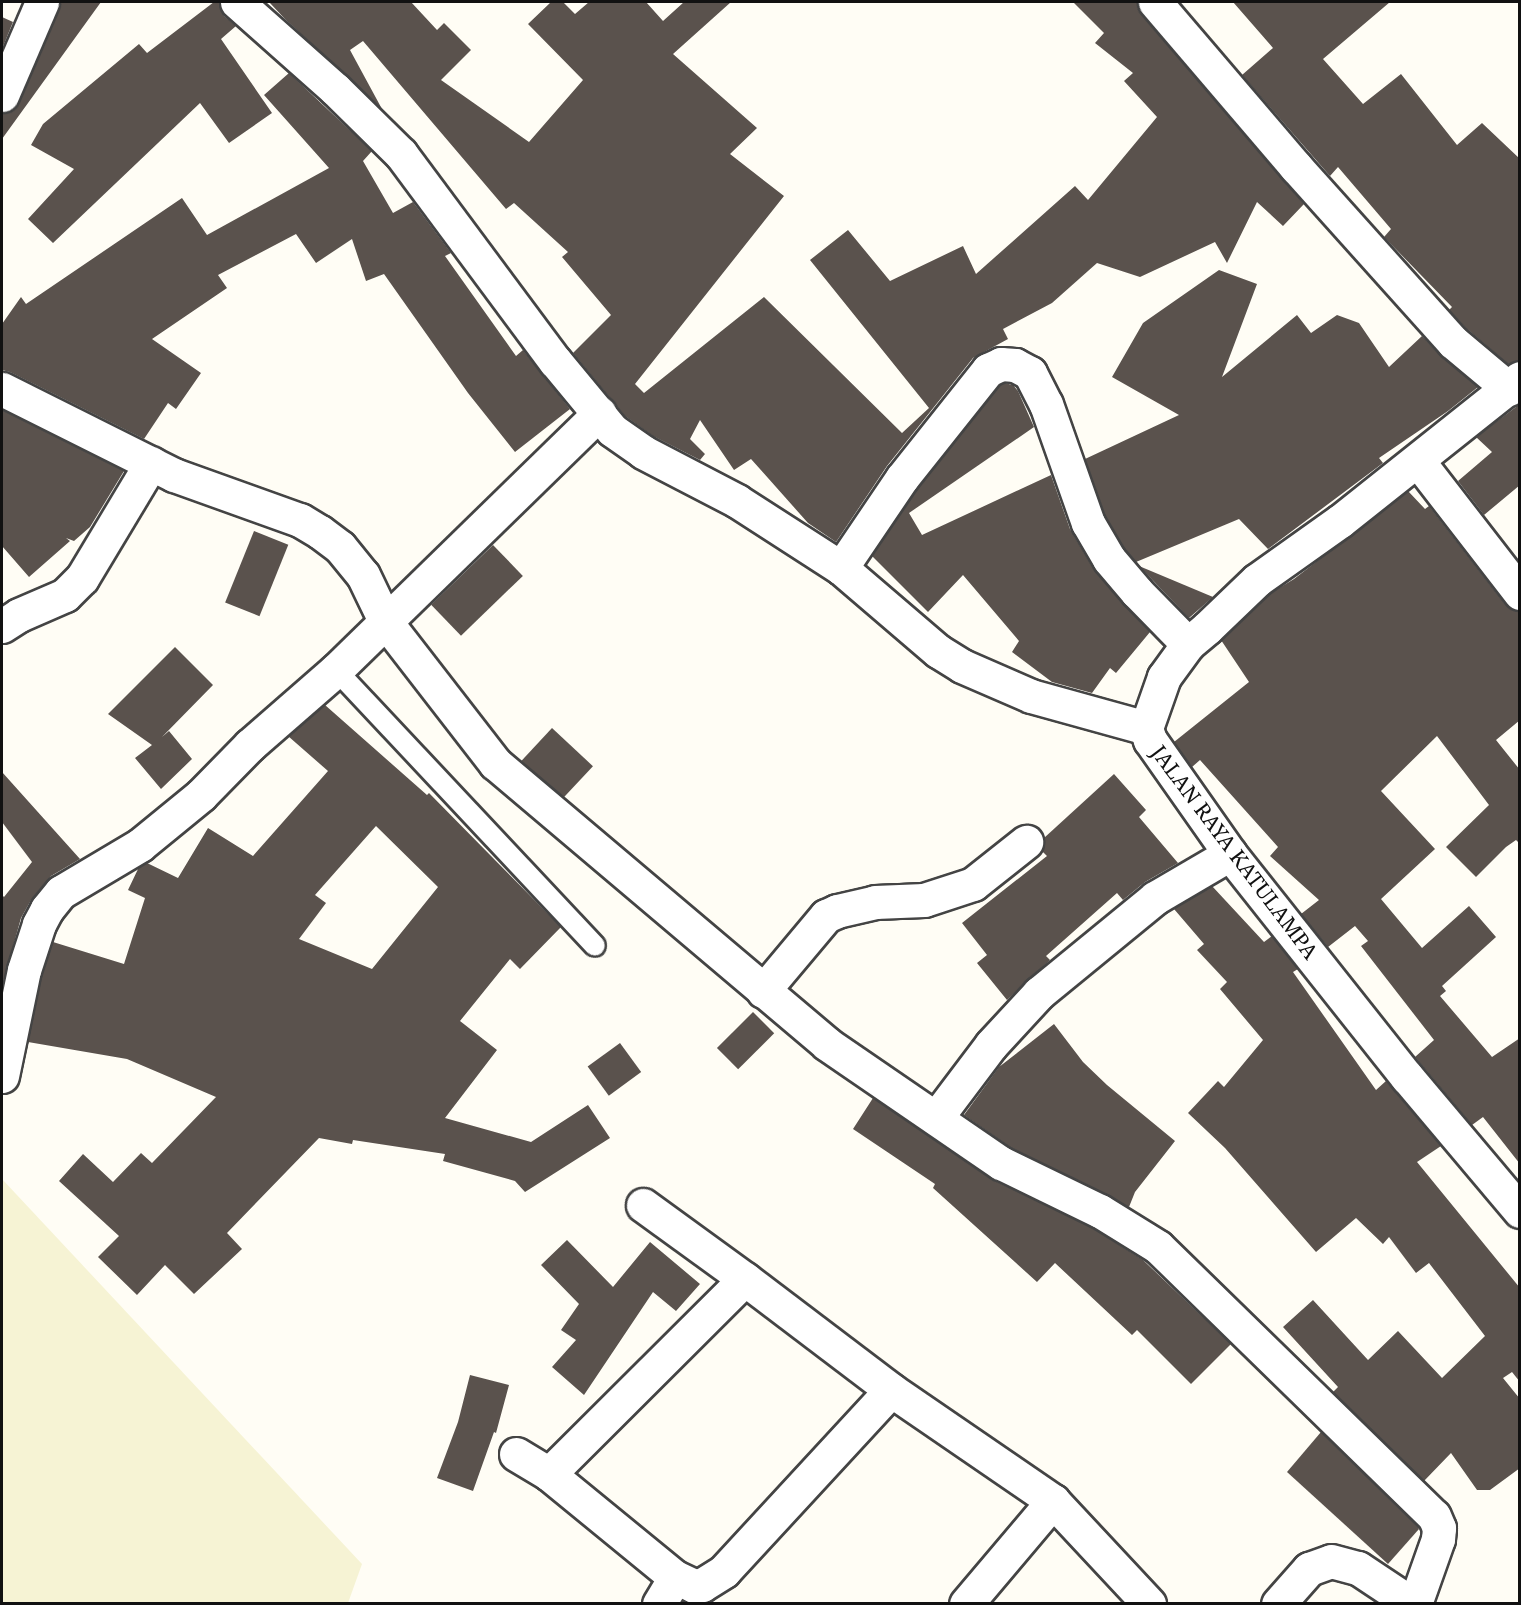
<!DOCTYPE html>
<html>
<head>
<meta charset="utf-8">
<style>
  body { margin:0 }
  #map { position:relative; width:1521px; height:1605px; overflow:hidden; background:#fffdf5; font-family:"Noto Serif",serif }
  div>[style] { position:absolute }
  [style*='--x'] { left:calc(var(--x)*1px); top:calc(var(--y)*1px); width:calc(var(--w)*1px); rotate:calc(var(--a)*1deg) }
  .farmland>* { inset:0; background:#f6f3d4 }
  .building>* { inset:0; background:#5a524d; transform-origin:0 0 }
  .roads { filter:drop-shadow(2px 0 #444) drop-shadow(-2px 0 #444) drop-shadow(0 2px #444) drop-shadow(0 -2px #444) }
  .service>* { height:20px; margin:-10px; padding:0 10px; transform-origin:10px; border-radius:10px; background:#fff }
  .minor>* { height:33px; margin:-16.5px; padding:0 16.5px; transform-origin:16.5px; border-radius:16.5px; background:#fff }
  span { translate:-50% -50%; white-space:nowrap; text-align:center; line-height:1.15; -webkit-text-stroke:6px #fff; paint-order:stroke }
  .street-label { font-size:21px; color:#111 }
  .frame { position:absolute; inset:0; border:3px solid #111; pointer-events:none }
</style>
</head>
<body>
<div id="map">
  <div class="farmland">
    <div style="clip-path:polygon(2px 1179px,362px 1564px,348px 1603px,2px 1603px)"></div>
  </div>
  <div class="building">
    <div style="clip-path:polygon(61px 2px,101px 2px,2px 139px,2px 113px,13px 110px,19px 102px)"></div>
    <div style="clip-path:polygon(214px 2px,219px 2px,224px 16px,236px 26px,221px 39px,272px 113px,229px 143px,200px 103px,53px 243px,28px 219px,74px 169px,31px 145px,43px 124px,139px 44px,147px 53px)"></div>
    <div style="clip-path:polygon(269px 2px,411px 2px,437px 30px,444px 23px,471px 50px,441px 80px,529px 142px,583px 80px,528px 24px,551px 2px,563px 2px,575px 14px,589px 2px,646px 2px,663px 21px,684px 2px,731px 2px,673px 54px,757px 128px,730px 154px,784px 196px,635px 384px,644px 393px,764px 297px,902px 433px,929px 408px,810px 260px,848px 230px,890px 281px,963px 246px,976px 274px,1075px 186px,1088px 200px,1157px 117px,1124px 81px,1133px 73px,1095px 43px,1104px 33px,1073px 2px,1137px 2px,1141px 14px,1304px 204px,1283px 226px,1257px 202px,1227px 263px,1215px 242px,1140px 277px,1097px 263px,1052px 303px,1003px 329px,1008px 339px,973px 358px,887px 466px,836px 542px,808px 523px,751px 459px,734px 470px,700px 420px,690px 439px,705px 454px,700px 460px,653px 436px,625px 416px,573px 353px,611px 315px,562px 257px,568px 252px,514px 203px,506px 209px,363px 41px,350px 50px,382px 109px,285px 19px)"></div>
    <div style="clip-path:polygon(1233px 2px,1390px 2px,1323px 59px,1363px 104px,1401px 74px,1457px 145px,1482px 123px,1520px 159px,1520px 360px,1508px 364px,1466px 328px,1449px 310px,1452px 307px,1384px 237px,1391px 229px,1338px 167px,1330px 176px,1242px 75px,1273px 48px)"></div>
    <div style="clip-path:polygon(2px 17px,13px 22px,2px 49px)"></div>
    <div style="clip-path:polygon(289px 73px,372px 151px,363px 161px,393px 213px,413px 202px,451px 253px,445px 256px,516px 356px,523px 350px,570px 409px,515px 452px,468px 393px,384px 274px,366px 281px,352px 239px,316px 263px,296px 234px,218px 275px,227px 288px,152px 339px,201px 373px,176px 409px,168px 403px,144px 439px,10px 372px,2px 370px,2px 324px,21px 297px,26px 304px,182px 198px,207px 235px,329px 168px,264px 95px)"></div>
    <div style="clip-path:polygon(1219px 270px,1257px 284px,1222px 377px,1297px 315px,1311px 333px,1337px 315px,1359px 323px,1389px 367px,1422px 336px,1441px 356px,1478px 387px,1448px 411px,1379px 458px,1383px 463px,1268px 549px,1239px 519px,1136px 562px,1124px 548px,1105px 515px,1085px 459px,1179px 415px,1112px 377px,1143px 323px)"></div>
    <div style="clip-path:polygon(1004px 383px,1013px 385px,1018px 391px,1034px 427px,909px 513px,922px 535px,1051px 475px,1070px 529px,1093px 568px,1150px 632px,1116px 673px,1110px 668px,1092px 693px,1052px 682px,1012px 652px,1019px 641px,963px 575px,928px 612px,872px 556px,917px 489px,1000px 385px)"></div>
    <div style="clip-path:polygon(1520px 404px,1520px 485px,1484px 515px,1458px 481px,1492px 452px,1476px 437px)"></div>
    <div style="clip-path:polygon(2px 410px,124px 471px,90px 527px,74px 541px,66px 538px,70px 541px,29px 577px,2px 546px)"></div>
    <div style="clip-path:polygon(1408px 491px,1425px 509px,1429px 506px,1505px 604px,1520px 611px,1520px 720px,1496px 740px,1520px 770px,1520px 844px,1516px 840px,1506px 847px,1476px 877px,1446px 847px,1489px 805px,1437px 736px,1381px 791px,1435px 849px,1381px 899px,1422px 948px,1469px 906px,1496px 937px,1442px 986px,1446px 991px,1440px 996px,1492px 1057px,1520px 1038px,1520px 1164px,1483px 1117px,1472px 1125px,1415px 1057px,1434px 1040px,1361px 946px,1368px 941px,1355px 926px,1328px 947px,1301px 914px,1319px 900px,1270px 856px,1278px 847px,1200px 760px,1192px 767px,1174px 742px,1249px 682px,1221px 640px,1269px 594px,1294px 579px)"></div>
    <div style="left:254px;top:531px;width:37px;height:77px;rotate:22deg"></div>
    <div style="left:493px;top:545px;width:43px;height:86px;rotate:46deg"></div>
    <div style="clip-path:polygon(1139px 566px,1213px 597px,1189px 618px)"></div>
    <div style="clip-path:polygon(175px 647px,213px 685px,162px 737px,169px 731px,192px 759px,161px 789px,135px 758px,152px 745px,108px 714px)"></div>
    <div style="clip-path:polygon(evenodd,325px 705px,427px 795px,429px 793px,561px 927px,520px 969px,510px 959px,460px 1021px,497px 1050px,445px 1118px,531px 1142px,588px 1105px,610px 1138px,525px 1192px,515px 1181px,443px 1161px,445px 1154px,353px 1140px,352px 1144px,319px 1138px,227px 1233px,242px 1249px,194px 1294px,165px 1265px,137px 1295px,98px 1257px,119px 1236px,59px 1181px,83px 1154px,113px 1182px,141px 1153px,152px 1163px,216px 1097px,127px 1059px,28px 1042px,42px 975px,53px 942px,124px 964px,145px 898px,128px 890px,139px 867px,147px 863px,178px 878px,208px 828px,253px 856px,328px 771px,288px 736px,325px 705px,376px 826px,438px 887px,372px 969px,299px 939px,326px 903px,315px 895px,376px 826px)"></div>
    <div style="left:552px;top:728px;width:56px;height:45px;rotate:43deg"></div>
    <div style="clip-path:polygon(2px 772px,80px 859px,51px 876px,31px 900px,21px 918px,2px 986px,2px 895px,4px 897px,32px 862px,2px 822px)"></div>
    <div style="clip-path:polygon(1114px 774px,1146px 810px,1139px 817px,1178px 863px,1145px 882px,1123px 900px,1117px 893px,1046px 956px,1050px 960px,1007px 1000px,977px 963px,987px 955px,962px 923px,1047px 856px,1042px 851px,1044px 838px)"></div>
    <div style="clip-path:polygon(1212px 886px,1264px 942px,1272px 936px,1298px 969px,1293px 972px,1376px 1090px,1386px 1081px,1441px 1146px,1417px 1162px,1520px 1288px,1520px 1382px,1512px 1372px,1503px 1378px,1520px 1399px,1520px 1468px,1490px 1490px,1477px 1490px,1451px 1453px,1424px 1481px,1333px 1392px,1338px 1387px,1283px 1327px,1313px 1300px,1368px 1360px,1398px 1331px,1442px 1378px,1485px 1336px,1429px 1263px,1416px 1273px,1389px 1237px,1383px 1244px,1356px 1218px,1316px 1252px,1225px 1148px,1188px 1113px,1218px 1081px,1224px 1087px,1263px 1040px,1220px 989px,1227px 982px,1197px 950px,1204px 944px,1174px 909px)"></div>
    <div style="left:753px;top:1012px;width:30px;height:51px;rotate:45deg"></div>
    <div style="clip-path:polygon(1054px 1024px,1083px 1062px,1107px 1085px,1175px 1141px,1135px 1192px,1129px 1207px,1010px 1147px,964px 1115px,999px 1067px)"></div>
    <div style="left:620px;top:1043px;width:36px;height:40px;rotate:54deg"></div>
    <div style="clip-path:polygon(873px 1098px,991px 1179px,1091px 1227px,1143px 1260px,1231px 1344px,1191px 1384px,1137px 1330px,1132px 1335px,1055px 1263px,1037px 1282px,933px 1188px,935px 1184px,853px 1129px)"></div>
    <div style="clip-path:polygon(567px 1240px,613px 1287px,650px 1242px,700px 1284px,676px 1311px,653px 1292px,584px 1395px,552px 1367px,576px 1340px,561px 1330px,579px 1304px,541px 1265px)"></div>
    <div style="clip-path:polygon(470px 1375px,509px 1385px,496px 1433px,494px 1432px,473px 1491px,437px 1478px,458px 1422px)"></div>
    <div style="clip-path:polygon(1321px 1432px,1418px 1527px,1419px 1529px,1388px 1564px,1287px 1472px)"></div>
  </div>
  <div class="roads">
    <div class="service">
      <div style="--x:336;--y:670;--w:378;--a:46.8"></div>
    </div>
    <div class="minor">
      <div style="--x:237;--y:2;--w:131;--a:41.6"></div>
      <div style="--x:335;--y:89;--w:93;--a:44.6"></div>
      <div style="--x:401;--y:154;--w:258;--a:53.4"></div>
      <div style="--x:555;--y:361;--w:89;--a:50.4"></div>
      <div style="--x:612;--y:430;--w:38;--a:35"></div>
      <div style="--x:643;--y:452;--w:106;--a:27.5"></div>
      <div style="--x:737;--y:501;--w:124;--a:32.8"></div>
      <div style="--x:841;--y:568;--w:128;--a:40.6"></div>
      <div style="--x:938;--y:651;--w:28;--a:32"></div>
      <div style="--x:962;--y:666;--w:75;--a:23.5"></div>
      <div style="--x:1031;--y:696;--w:119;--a:15.5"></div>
      <div style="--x:1155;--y:2;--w:217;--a:49.5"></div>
      <div style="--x:1296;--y:167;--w:235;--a:48.1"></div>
      <div style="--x:1453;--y:342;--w:73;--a:40"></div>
      <div style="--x:2;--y:95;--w:101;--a:-66.7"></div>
      <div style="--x:1520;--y:378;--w:230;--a:141.5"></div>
      <div style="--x:1340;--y:521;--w:102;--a:144.6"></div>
      <div style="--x:1257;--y:580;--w:69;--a:136.2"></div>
      <div style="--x:1207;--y:628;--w:25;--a:140"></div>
      <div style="--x:1188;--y:644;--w:41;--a:126"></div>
      <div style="--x:1164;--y:677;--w:54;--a:109.4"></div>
      <div style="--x:1146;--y:728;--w:13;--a:72"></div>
      <div style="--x:1150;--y:740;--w:139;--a:54.9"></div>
      <div style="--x:1230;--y:854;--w:285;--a:51.6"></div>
      <div style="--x:1407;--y:1077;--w:175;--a:49.9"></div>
      <div style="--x:2;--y:389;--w:192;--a:26.6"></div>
      <div style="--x:174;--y:475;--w:134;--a:19.7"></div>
      <div style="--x:300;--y:520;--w:23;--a:31"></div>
      <div style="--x:320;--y:532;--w:25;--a:37"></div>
      <div style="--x:340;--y:547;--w:36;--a:51"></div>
      <div style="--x:363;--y:575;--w:51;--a:64.4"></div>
      <div style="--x:385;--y:621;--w:180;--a:52.2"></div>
      <div style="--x:495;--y:763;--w:435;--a:40.2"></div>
      <div style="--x:827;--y:1044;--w:211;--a:34.4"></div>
      <div style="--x:1001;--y:1163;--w:110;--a:25.9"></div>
      <div style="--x:1100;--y:1211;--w:68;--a:31.8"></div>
      <div style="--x:1158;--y:1247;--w:385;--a:44.3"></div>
      <div style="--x:1434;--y:1516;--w:13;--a:67"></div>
      <div style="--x:1439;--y:1528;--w:11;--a:95"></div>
      <div style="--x:1438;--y:1539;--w:69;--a:109.5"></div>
      <div style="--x:1418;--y:461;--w:167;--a:52.3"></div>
      <div style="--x:841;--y:568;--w:109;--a:-55.9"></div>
      <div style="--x:902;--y:478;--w:138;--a:-51.5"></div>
      <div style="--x:988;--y:370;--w:14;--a:-25"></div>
      <div style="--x:1001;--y:364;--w:14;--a:4"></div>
      <div style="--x:1015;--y:365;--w:17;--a:28"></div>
      <div style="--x:1030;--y:373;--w:35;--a:63"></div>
      <div style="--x:1046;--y:404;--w:126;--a:70.6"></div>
      <div style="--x:1088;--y:523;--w:42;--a:59.7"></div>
      <div style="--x:1109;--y:559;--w:43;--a:49.7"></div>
      <div style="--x:1137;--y:592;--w:73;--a:45.6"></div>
      <div style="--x:2;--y:626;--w:20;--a:-33"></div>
      <div style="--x:19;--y:615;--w:50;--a:-23.5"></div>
      <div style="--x:65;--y:595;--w:24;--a:-45"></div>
      <div style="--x:82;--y:578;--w:134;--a:-59"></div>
      <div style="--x:763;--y:991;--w:98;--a:-50"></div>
      <div style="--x:826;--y:916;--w:12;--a:-24"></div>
      <div style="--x:837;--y:911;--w:39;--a:-13"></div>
      <div style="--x:875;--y:902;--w:49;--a:-2.3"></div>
      <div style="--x:924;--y:900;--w:52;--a:-18.1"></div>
      <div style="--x:973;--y:884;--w:68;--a:-38.4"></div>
      <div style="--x:2;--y:1076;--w:108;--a:-78.3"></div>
      <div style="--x:24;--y:970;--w:48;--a:-71.9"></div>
      <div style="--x:39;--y:924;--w:17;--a:-62"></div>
      <div style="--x:47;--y:909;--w:22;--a:-51"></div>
      <div style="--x:61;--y:892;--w:92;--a:-30.7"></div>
      <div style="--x:140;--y:845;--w:79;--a:-39.3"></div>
      <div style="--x:201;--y:795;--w:70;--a:-45.6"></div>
      <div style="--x:250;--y:745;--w:114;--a:-41.1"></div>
      <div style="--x:336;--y:670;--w:368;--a:-44.3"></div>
      <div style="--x:936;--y:1118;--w:91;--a:-53"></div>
      <div style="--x:991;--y:1045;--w:71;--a:-47.3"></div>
      <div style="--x:1039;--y:993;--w:150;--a:-39.3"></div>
      <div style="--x:1155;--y:898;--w:87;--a:-30.4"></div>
      <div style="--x:643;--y:1205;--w:126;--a:36"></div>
      <div style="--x:745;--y:1279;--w:183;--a:37.2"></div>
      <div style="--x:891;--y:1390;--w:196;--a:34.4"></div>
      <div style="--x:1053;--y:1501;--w:141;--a:47"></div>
      <div style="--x:516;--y:1454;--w:39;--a:31"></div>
      <div style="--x:549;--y:1474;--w:163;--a:39.3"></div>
      <div style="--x:675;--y:1577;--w:21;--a:25"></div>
      <div style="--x:694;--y:1586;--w:8;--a:-7"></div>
      <div style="--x:702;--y:1585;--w:26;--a:-32"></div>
      <div style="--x:724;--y:1571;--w:246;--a:-47.3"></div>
      <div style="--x:549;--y:1474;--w:276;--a:-44.9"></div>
      <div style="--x:659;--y:1604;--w:31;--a:-59"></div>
      <div style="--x:966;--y:1604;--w:135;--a:-49.8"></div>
      <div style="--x:1278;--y:1604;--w:47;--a:-48.5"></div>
      <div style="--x:1309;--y:1569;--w:23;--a:-20"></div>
      <div style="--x:1331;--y:1561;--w:28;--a:15"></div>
      <div style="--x:1358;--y:1568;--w:65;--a:33.7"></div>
    </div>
  </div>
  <div class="street-label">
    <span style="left:1235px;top:852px;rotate:53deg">JALAN RAYA KATULAMPA</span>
  </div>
  <div class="frame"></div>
</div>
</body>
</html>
